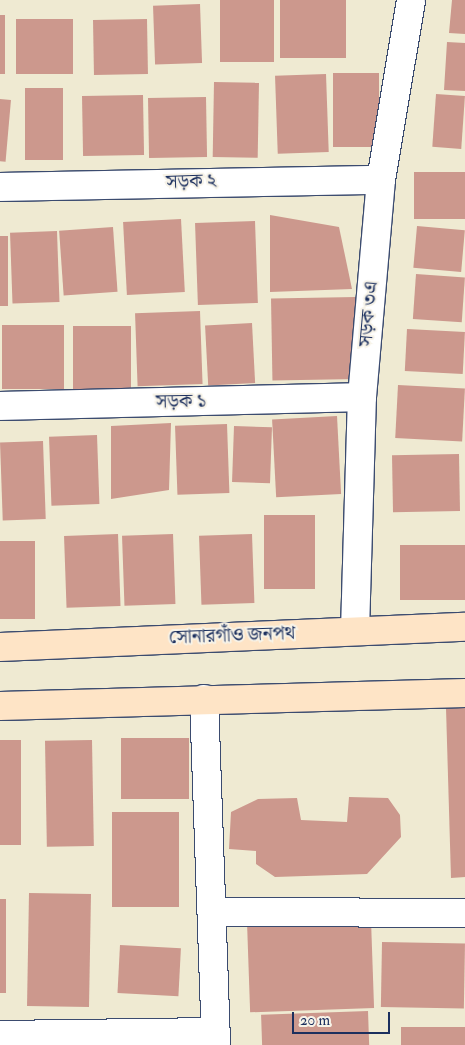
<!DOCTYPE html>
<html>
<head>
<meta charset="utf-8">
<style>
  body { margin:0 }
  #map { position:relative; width:465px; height:1045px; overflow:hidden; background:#efead2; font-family:"IM FELL Double Pica","Noto Serif Bengali",serif }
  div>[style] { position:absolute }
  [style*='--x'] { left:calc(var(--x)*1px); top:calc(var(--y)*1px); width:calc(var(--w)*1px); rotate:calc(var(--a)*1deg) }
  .building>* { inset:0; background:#cc988d; transform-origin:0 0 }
  .roads { filter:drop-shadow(1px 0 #3b4b6f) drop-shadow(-1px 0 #3b4b6f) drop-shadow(0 1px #3b4b6f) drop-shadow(0 -1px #3b4b6f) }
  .minor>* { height:28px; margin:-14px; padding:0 14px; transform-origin:14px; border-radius:14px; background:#fff }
  .secondary>* { height:28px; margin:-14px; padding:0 14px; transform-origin:14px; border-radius:14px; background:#fee4c6 }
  span { translate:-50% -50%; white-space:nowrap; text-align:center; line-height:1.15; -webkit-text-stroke:4px #f7f3e8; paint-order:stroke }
  .street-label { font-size:19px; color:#1b2f5e }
  .scale { position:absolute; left:292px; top:1012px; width:98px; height:22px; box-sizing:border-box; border:2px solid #1b2f5e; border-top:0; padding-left:6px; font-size:15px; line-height:18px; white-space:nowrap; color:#1b2f5e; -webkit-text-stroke:4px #f7f3e8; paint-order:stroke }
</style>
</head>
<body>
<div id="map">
  <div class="building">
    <div style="left:220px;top:0;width:54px;height:62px"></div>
    <div style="left:280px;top:0;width:66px;height:58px"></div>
    <div style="clip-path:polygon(452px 0,465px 0,465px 34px,449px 33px)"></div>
    <div style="left:200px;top:4px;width:59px;height:47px;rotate:88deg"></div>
    <div style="left:0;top:15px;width:5px;height:59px"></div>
    <div style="left:16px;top:19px;width:57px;height:55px"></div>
    <div style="left:147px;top:19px;width:55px;height:54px;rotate:89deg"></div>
    <div style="clip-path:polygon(447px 42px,465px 43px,465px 91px,444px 90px)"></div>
    <div style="left:333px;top:73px;width:46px;height:74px"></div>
    <div style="left:326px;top:74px;width:78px;height:51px;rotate:88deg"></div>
    <div style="left:214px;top:82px;width:45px;height:75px;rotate:1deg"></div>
    <div style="left:25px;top:88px;width:38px;height:72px"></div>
    <div style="left:436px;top:94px;width:29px;height:53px;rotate:4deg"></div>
    <div style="left:143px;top:95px;width:60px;height:61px;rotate:89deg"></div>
    <div style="left:206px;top:97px;width:60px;height:58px;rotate:89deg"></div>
    <div style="left:0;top:99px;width:11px;height:62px;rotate:5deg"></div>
    <div style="left:414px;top:172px;width:51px;height:47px"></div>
    <div style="clip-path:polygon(270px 215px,339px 227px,352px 289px,270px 292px)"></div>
    <div style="left:181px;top:219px;width:73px;height:58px;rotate:87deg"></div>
    <div style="left:255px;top:221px;width:82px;height:60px;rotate:88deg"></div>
    <div style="left:417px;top:226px;width:48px;height:42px;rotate:5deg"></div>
    <div style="left:113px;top:227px;width:65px;height:54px;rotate:86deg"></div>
    <div style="left:57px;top:231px;width:71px;height:47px;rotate:88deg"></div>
    <div style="left:0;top:236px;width:8px;height:70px"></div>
    <div style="left:416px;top:274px;width:49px;height:45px;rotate:4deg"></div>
    <div style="left:356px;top:297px;width:82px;height:85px;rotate:89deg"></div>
    <div style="left:200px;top:311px;width:73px;height:65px;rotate:88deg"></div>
    <div style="left:252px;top:323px;width:60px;height:47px;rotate:87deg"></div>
    <div style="left:2px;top:325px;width:62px;height:64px"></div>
    <div style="left:73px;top:326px;width:58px;height:64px"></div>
    <div style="left:407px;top:329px;width:58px;height:42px;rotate:3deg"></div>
    <div style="left:398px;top:385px;width:67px;height:53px;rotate:3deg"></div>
    <div style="left:337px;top:416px;width:78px;height:65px;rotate:87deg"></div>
    <div style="clip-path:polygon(171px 423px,169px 490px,111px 499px,111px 426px)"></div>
    <div style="left:227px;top:424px;width:69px;height:52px;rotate:88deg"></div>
    <div style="left:234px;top:426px;width:38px;height:56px;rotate:2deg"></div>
    <div style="left:97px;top:435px;width:69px;height:48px;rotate:88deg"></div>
    <div style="left:43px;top:441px;width:78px;height:43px;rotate:88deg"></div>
    <div style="left:459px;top:454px;width:57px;height:67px;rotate:89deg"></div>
    <div style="left:264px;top:515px;width:51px;height:74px"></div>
    <div style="left:118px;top:534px;width:72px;height:54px;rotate:88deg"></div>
    <div style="left:173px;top:534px;width:70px;height:51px;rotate:88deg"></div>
    <div style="left:252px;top:534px;width:69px;height:53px;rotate:88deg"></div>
    <div style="left:35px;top:541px;width:78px;height:35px;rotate:90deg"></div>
    <div style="left:400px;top:545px;width:65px;height:55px"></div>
    <div style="clip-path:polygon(446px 708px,465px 708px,465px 877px,451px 878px)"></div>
    <div style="left:121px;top:738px;width:68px;height:61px"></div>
    <div style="left:0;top:740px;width:21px;height:105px"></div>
    <div style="left:92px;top:740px;width:106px;height:47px;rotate:89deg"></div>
    <div style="clip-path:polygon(349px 797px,388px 798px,400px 815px,401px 837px,367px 874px,275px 877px,256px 864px,256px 851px,229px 849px,231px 812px,258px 799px,297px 798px,301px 820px,347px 822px)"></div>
    <div style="left:112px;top:812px;width:67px;height:95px"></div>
    <div style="left:29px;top:893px;width:62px;height:113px;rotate:1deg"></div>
    <div style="left:0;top:899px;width:6px;height:94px"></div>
    <div style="left:371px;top:920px;width:88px;height:124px;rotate:88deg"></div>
    <div style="left:382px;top:942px;width:83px;height:65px;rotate:1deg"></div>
    <div style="left:120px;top:945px;width:61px;height:48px;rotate:3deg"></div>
    <div style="left:368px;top:1011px;width:34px;height:107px;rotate:88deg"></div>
    <div style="left:465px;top:1027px;width:18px;height:64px;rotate:90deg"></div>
  </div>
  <div class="roads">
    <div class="minor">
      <div style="--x:0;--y:187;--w:381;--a:-1.1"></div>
      <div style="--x:0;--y:406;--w:362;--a:-1.4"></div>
      <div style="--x:355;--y:631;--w:234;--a:-88.3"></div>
      <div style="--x:362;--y:397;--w:218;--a:-85"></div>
      <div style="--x:381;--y:180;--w:182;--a:-80.5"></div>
      <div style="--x:204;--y:699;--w:346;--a:88"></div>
      <div style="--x:212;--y:912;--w:253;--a:0.2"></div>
      <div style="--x:0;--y:1035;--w:215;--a:-0.8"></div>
    </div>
    <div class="secondary">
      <div style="--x:0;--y:647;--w:465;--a:-2.5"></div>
      <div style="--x:0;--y:706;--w:465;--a:-1.6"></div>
    </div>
  </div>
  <div class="street-label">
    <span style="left:191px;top:182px;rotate:-2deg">সড়ক ২</span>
    <span style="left:369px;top:314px;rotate:-85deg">সড়ক ৩এ</span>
    <span style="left:181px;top:402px;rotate:-1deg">সড়ক ১</span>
    <span style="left:232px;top:636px;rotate:-2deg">সোনারগাঁও জনপথ</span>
  </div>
  <div class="scale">20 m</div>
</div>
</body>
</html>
